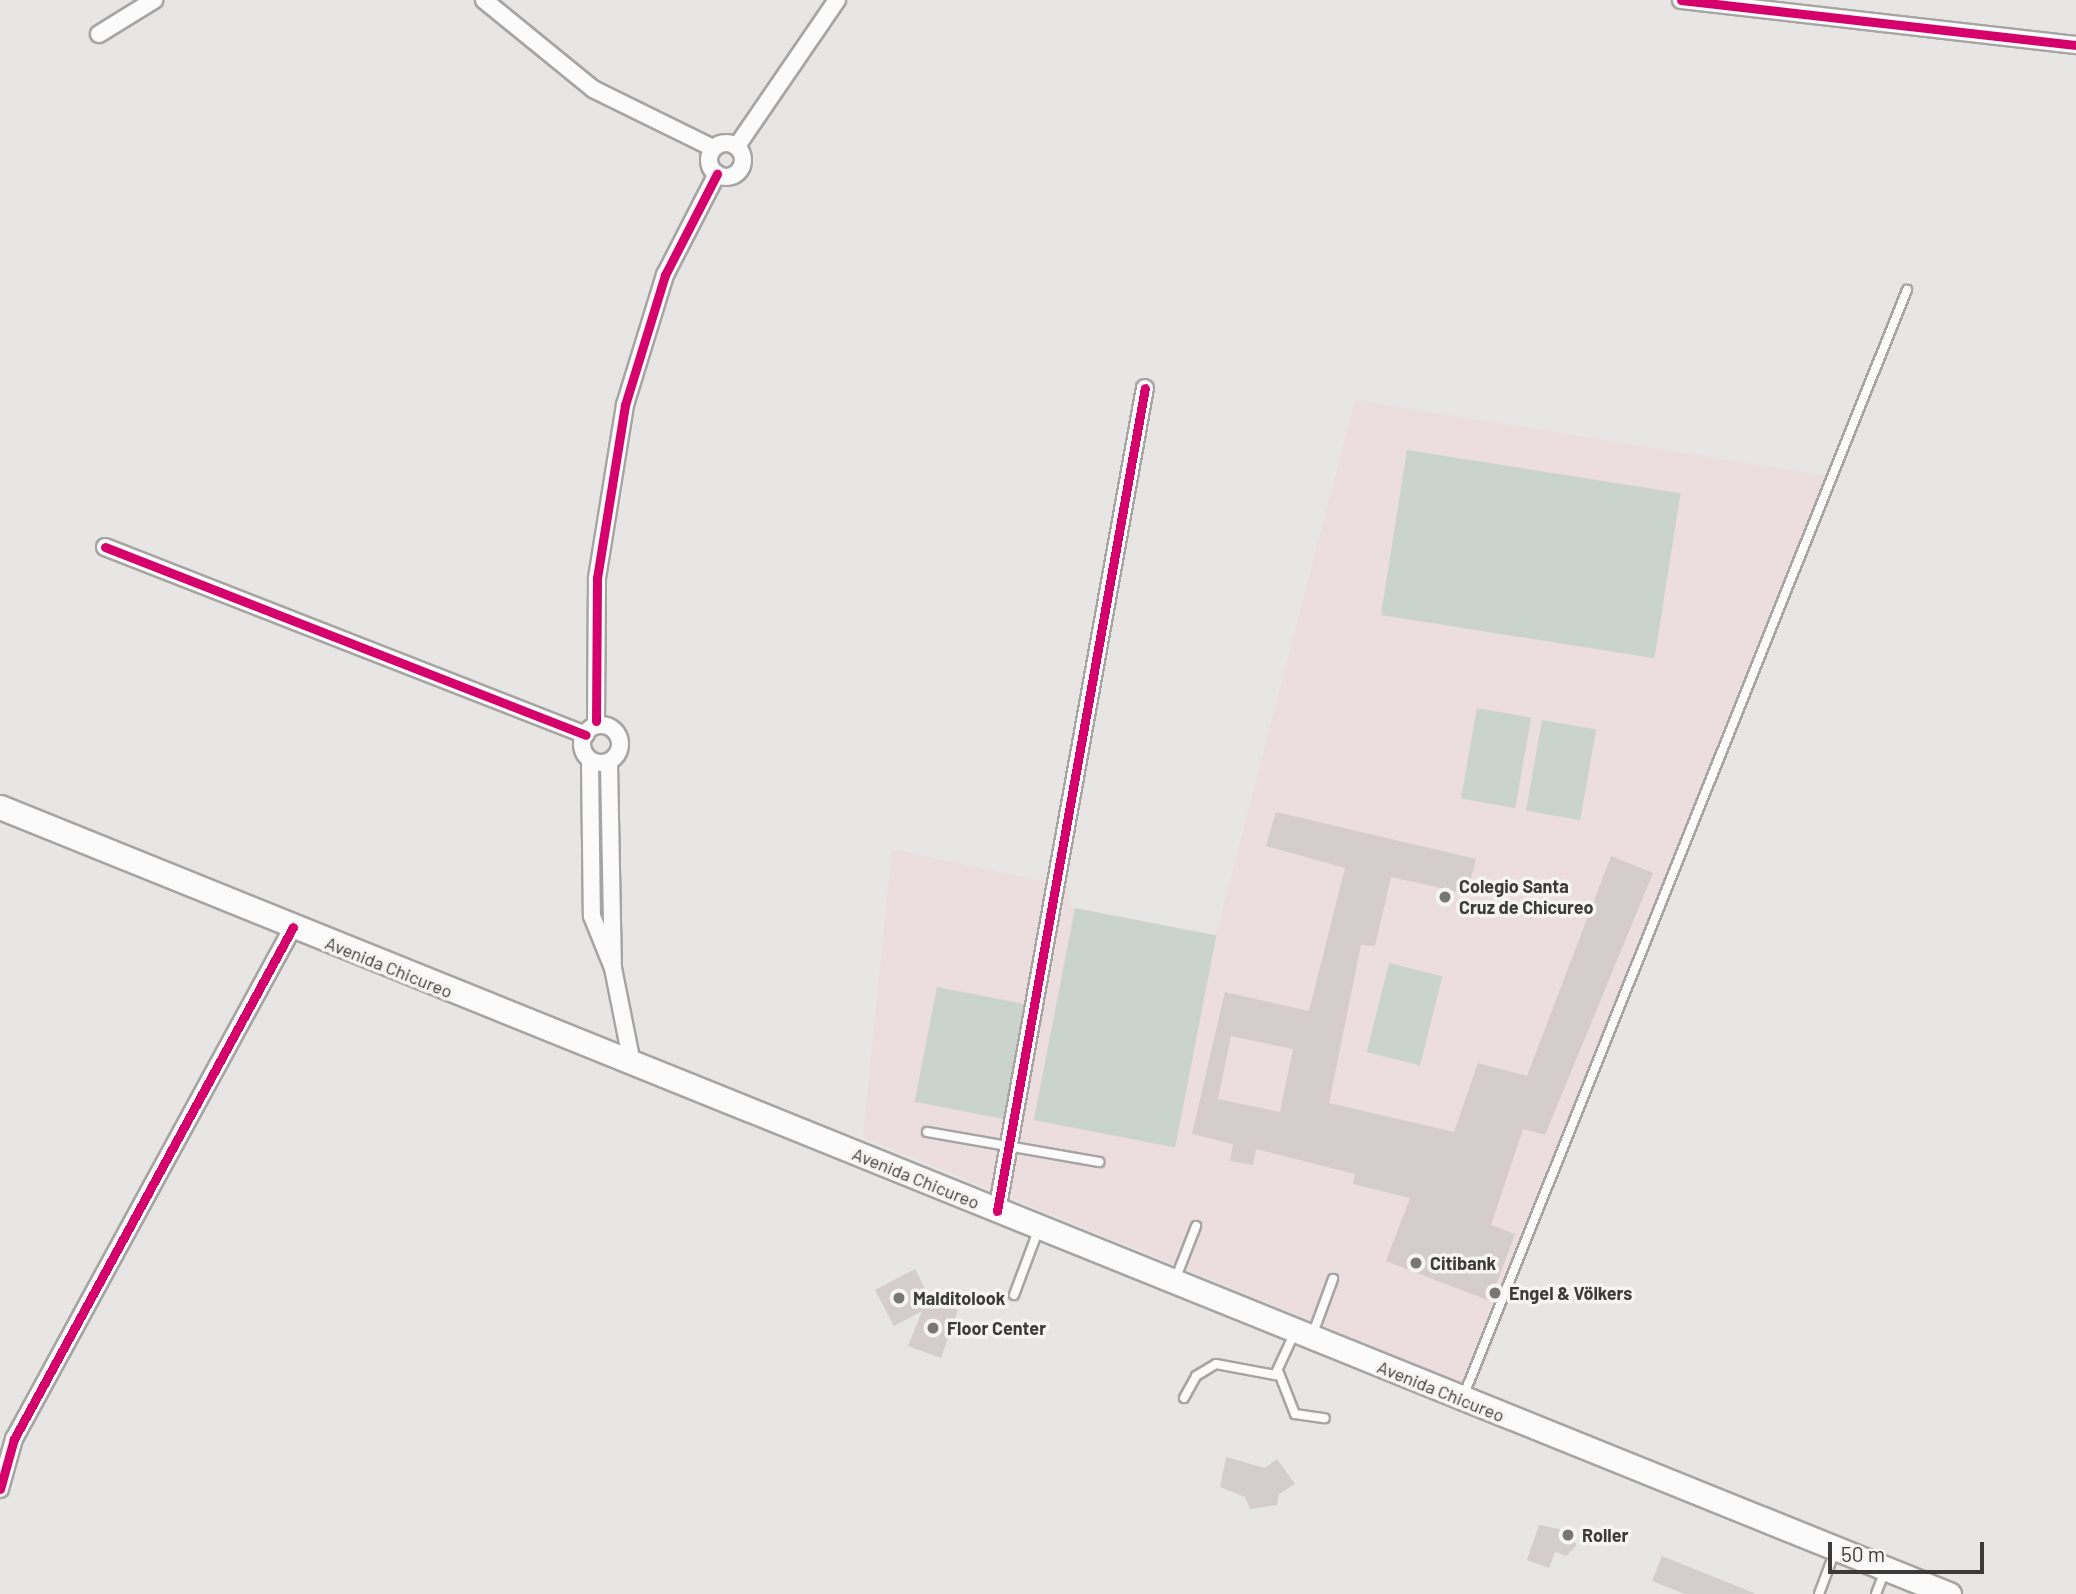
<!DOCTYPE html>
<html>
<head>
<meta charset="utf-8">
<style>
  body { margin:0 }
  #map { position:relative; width:2076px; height:1594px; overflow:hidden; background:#e7e6e5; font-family:Barlow,sans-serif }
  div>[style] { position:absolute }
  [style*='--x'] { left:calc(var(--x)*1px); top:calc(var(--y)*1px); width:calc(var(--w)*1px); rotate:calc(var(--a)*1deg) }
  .education>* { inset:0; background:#ecddde }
  .green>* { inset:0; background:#cbd4cc; transform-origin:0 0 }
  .building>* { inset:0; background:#d4cdcb }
  .roads { filter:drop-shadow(2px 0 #a6a5a4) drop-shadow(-2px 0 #a6a5a4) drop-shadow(0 2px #a6a5a4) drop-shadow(0 -2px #a6a5a4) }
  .service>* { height:8px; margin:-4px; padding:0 4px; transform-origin:4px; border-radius:4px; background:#fbfbfb }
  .minor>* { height:16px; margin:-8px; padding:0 8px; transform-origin:8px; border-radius:8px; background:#fbfbfb }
  .minor>.ring { margin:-8px; padding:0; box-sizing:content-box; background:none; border:16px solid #fbfbfb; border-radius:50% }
  .secondary>* { height:23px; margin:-11.5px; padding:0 11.5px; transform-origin:11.5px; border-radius:11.5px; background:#fbfbfb }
  .cycleway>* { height:9px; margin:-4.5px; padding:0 4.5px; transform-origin:4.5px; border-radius:4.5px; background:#d6006c }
  .dots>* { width:19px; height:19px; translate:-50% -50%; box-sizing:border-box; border:4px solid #f6f5f2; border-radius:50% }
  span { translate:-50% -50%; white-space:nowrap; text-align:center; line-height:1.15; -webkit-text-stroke:7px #f6f5f2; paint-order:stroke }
  .poi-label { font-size:18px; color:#3c3b3a; font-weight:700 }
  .left { translate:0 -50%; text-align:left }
  .street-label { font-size:18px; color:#3c3b3a }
  .scale { position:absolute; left:1828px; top:1542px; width:156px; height:32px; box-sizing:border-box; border:4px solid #3c3b3a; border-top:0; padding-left:9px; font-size:21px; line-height:24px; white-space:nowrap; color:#3c3b3a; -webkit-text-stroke:5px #f6f5f2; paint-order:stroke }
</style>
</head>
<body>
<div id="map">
  <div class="education">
    <div style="clip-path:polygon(1355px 400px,1826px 476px,1476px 1388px,863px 1137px,892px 849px,1069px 887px,1070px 907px,1216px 935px)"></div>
  </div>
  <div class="green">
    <div style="left:1407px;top:450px;width:277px;height:167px;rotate:9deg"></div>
    <div style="left:1477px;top:708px;width:55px;height:92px;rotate:10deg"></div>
    <div style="left:1542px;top:720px;width:55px;height:92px;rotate:10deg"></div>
    <div style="left:1075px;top:908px;width:144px;height:216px;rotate:11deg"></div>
    <div style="left:1389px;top:963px;width:55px;height:92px;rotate:14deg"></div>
    <div style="left:937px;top:987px;width:99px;height:117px;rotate:11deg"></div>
  </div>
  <div class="building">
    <div style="clip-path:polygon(evenodd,1276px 812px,1476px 859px,1467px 894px,1391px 877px,1375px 946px,1361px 945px,1329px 1103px,1454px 1132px,1478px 1063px,1527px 1076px,1611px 856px,1653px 873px,1545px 1135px,1523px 1129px,1491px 1225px,1515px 1234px,1490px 1301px,1386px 1261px,1410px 1198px,1353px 1184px,1355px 1174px,1256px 1149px,1253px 1165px,1230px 1161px,1233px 1144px,1192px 1134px,1225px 992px,1309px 1011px,1345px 868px,1266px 846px,1276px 812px,1231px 1036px,1293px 1049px,1280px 1112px,1218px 1099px,1231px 1036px)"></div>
    <div style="clip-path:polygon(915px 1269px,931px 1300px,958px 1310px,941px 1358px,908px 1346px,922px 1311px,894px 1326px,875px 1290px)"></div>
    <div style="clip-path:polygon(1226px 1457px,1265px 1468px,1277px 1459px,1295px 1484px,1279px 1494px,1277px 1505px,1250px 1509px,1245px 1497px,1220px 1487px)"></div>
    <div style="clip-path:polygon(1539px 1525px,1574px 1532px,1576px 1546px,1566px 1556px,1555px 1552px,1549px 1568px,1527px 1560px)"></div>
    <div style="clip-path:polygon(1662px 1556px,1754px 1593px,1754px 1594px,1685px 1594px,1652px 1581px)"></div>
  </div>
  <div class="roads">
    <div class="service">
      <div style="--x:927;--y:1132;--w:175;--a:9.9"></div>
      <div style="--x:1175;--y:1280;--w:58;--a:-68.7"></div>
      <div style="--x:1014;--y:1295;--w:72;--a:-69.5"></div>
      <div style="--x:1312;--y:1336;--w:61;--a:-69.8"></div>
      <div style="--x:1279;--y:1373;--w:44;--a:68.7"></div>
      <div style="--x:1295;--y:1414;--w:30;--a:8"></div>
      <div style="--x:1463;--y:1397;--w:1193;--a:-68.15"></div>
      <div style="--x:1184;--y:1398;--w:25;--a:-61"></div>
      <div style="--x:1196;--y:1376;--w:23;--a:-31"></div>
      <div style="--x:1216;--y:1364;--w:60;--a:10.6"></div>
      <div style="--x:1275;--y:1375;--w:47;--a:-65.1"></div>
      <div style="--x:1819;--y:1594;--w:46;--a:-69.6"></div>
      <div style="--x:1876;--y:1594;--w:25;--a:-69"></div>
    </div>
    <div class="minor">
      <div style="--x:484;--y:0;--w:141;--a:39.2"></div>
      <div style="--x:593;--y:89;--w:134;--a:26.2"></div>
      <div style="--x:1681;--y:0;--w:398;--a:6.5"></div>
      <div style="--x:99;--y:34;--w:65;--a:-31.7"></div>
      <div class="ring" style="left:709px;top:143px;width:18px;height:18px"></div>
      <div style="--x:737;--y:146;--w:177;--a:-55.6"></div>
      <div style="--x:105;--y:547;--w:516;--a:21.35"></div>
      <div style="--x:596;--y:721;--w:143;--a:-89.6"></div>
      <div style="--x:597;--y:578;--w:175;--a:-80.8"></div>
      <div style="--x:625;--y:405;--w:136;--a:-72.9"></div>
      <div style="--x:665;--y:275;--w:114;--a:-62.8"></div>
      <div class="ring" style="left:582px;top:725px;width:22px;height:22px"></div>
      <div style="--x:590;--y:762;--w:154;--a:89.3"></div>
      <div style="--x:592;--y:916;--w:56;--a:68"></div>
      <div style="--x:609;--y:764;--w:204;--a:88.9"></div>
      <div style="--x:613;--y:968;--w:97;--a:78.7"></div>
      <div style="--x:997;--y:1211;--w:836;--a:-79.81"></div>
      <div style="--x:0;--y:1489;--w:52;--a:-74.4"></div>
      <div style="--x:14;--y:1439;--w:583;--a:-61.41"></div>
    </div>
    <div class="secondary">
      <div style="--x:0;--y:807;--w:2102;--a:21.99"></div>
    </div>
  </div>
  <div class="cycleway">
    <div style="--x:1681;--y:0;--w:398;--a:6.5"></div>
    <div style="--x:105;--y:547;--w:516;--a:21.35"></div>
    <div style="--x:596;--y:721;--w:143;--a:-89.6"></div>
    <div style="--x:597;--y:578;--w:175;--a:-80.8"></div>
    <div style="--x:625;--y:405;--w:136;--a:-72.9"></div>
    <div style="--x:665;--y:275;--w:114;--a:-62.8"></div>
    <div style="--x:997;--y:1211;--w:836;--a:-79.81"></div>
    <div style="--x:0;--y:1489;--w:52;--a:-74.4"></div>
    <div style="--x:14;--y:1439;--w:583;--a:-61.41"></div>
  </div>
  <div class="dots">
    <div style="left:1445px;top:897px;background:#787776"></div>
    <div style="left:1416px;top:1263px;background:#787776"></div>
    <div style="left:1495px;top:1293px;background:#787776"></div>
    <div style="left:899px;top:1298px;background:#787776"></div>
    <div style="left:933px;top:1328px;background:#787776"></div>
    <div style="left:1568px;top:1535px;background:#787776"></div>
  </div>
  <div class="poi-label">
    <span class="left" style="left:1459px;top:897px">Colegio Santa<br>Cruz de Chicureo</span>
    <span class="left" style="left:1430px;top:1263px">Citibank</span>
    <span class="left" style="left:1509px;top:1293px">Engel &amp; Völkers</span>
    <span class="left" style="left:913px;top:1298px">Malditolook</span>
    <span class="left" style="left:947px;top:1328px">Floor Center</span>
    <span class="left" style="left:1582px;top:1535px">Roller</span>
  </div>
  <div class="street-label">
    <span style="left:389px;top:967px;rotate:22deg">Avenida Chicureo</span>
    <span style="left:916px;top:1178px;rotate:22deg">Avenida Chicureo</span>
    <span style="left:1441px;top:1391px;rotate:22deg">Avenida Chicureo</span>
  </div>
  <div class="scale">50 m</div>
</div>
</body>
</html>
